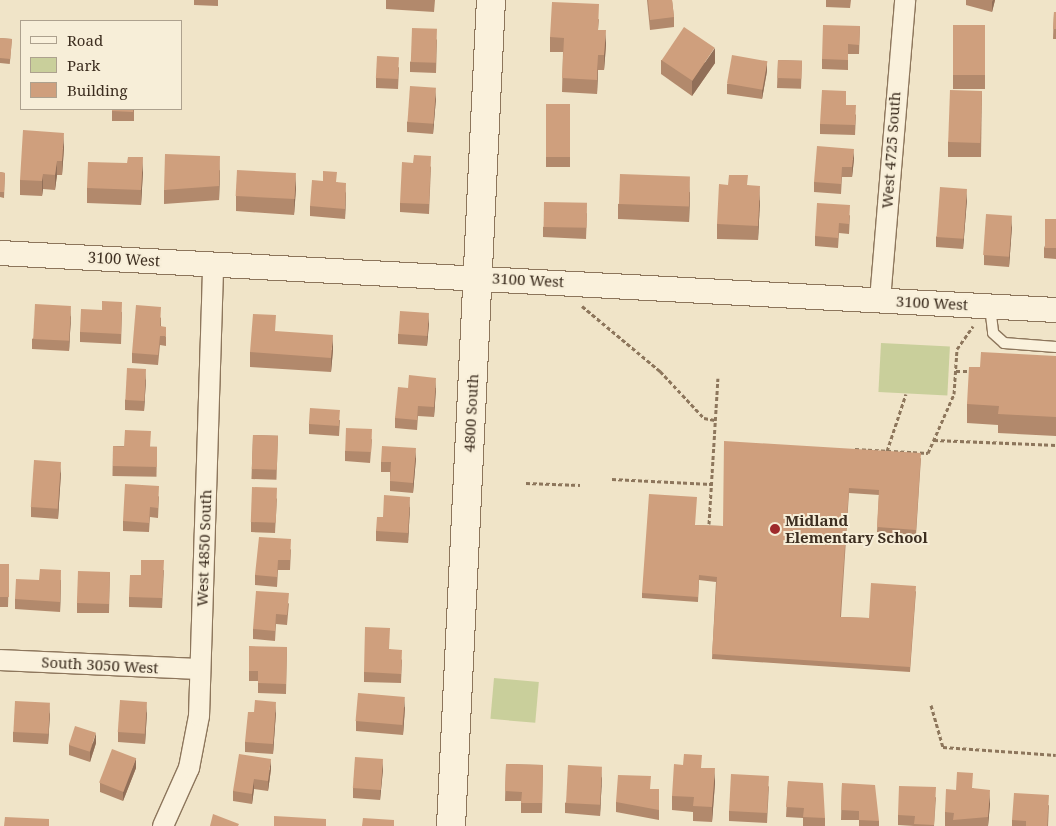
<!DOCTYPE html>
<html>
<head>
<meta charset="utf-8">
<style>
  body { margin:0 }
  #map { position:relative; width:1056px; height:826px; overflow:hidden; background:#f0e4c8; font-family:"Noto Serif",serif }
  div>[style] { position:absolute }
  [style*='--x'] { left:calc(var(--x)*1px); top:calc(var(--y)*1px); width:calc(var(--w)*1px); rotate:calc(var(--a)*1deg) }
  .green>* { inset:0; background:#c9cf9b; transform-origin:0 0 }
  .path>* { height:3px; margin-top:-1.5px; transform-origin:0; background:repeating-linear-gradient(90deg,#8d765c 0 4px,transparent 0 6.5px) }
  .roads { filter:drop-shadow(1px 0 #8d765c) drop-shadow(-1px 0 #8d765c) drop-shadow(0 1px #8d765c) drop-shadow(0 -1px #8d765c) }
  .service>* { height:10px; margin:-5px; padding:0 5px; transform-origin:5px; border-radius:5px; background:#faf1dc }
  .minor>* { height:20px; margin:-10px; padding:0 10px; transform-origin:10px; border-radius:10px; background:#faf1dc }
  .tertiary>* { height:24px; margin:-12px; padding:0 12px; transform-origin:12px; border-radius:12px; background:#faf1dc }
  .secondary>* { height:28px; margin:-14px; padding:0 14px; transform-origin:14px; border-radius:14px; background:#faf1dc }
  .wall>* { inset:0; background:#b2896c; transform-origin:0 0 }
  .shaded-wall>* { inset:0; background:#916f58 }
  .building>* { inset:0; background:#cf9f7d; transform-origin:0 0 }
  .dots>* { width:14px; height:14px; translate:-50% -50%; box-sizing:border-box; border:2px solid #f7eed8; border-radius:50% }
  span { translate:-50% -50%; white-space:nowrap; text-align:center; line-height:1.15; -webkit-text-stroke:4px #f7eed8; paint-order:stroke }
  .street-label { font-size:15px; color:#3d2e20 }
  .poi-label { font-size:15px; color:#3d2e20; font-weight:700 }
  .left { translate:0 -50%; text-align:left }
  .legend { position:absolute; left:20px; top:20px; width:162px; height:90px; box-sizing:border-box; background:#f7eed8; border:1px solid #ada18e; margin:0; padding:6px 9px; list-style:none; font-size:15px; color:#3d2e20 }
  .legend li { display:flex; align-items:center; gap:10px; height:25px }
  .legend b { width:25px; border:1px solid #ada18e }
</style>
</head>
<body>
<div id="map">
  <div class="green">
    <div style="left:881px;top:343px;width:69px;height:49px;rotate:3deg"></div>
    <div style="left:494px;top:678px;width:45px;height:41px;rotate:5deg"></div>
  </div>
  <div class="path">
    <div style="--x:582;--y:306;--w:102;--a:39.8"></div>
    <div style="--x:660;--y:371;--w:64;--a:46.9"></div>
    <div style="--x:704;--y:418;--w:11;--a:10"></div>
    <div style="--x:956;--y:371;--w:17;--a:0"></div>
    <div style="--x:934;--y:440;--w:122;--a:2.3"></div>
    <div style="--x:855;--y:449;--w:73;--a:3.1"></div>
    <div style="--x:928;--y:453;--w:64;--a:-66.2"></div>
    <div style="--x:954;--y:394;--w:45;--a:-86.2"></div>
    <div style="--x:957;--y:349;--w:28;--a:-55"></div>
    <div style="--x:887;--y:451;--w:60;--a:-71.6"></div>
    <div style="--x:612;--y:479;--w:99;--a:2.9"></div>
    <div style="--x:526;--y:483;--w:54;--a:2.1"></div>
    <div style="--x:709;--y:524;--w:146;--a:-86.5"></div>
    <div style="--x:931;--y:705;--w:44;--a:74.1"></div>
    <div style="--x:943;--y:747;--w:113;--a:4"></div>
  </div>
  <div class="roads">
    <div class="service">
      <div style="--x:990;--y:307;--w:26;--a:83"></div>
      <div style="--x:993;--y:333;--w:15;--a:42"></div>
      <div style="--x:1004;--y:343;--w:52;--a:4.4"></div>
    </div>
    <div class="minor">
      <div style="--x:880;--y:300;--w:301;--a:-85.2"></div>
      <div style="--x:0;--y:660;--w:200;--a:2.6"></div>
      <div style="--x:163;--y:826;--w:64;--a:-65.9"></div>
      <div style="--x:189;--y:768;--w:53;--a:-79.1"></div>
      <div style="--x:199;--y:716;--w:452;--a:-88.2"></div>
    </div>
    <div class="tertiary">
      <div style="--x:0;--y:253;--w:1058;--a:3.09"></div>
    </div>
    <div class="secondary">
      <div style="--x:451;--y:826;--w:827;--a:-87.23"></div>
    </div>
  </div>
  <div class="wall">
    <div style="clip-path:polygon(194px 0,218px 0,218px 6px,194px 5px)"></div>
    <div style="clip-path:polygon(386px 0,435px 0,434px 12px,386px 9px)"></div>
    <div style="clip-path:polygon(647px 0,672px 0,674px 17px,674px 27px,650px 30px)"></div>
    <div style="clip-path:polygon(826px 0,851px 0,850px 8px,826px 7px)"></div>
    <div style="clip-path:polygon(966px 0,995px 0,992px 12px,966px 5px)"></div>
    <div style="clip-path:polygon(1054px 12px,1056px 12px,1056px 39px,1053px 39px)"></div>
    <div style="clip-path:polygon(599px 19px,598px 30px,606px 45px,604px 70px,598px 70px,597px 94px,562px 92px,563px 52px,550px 52px,550px 37px)"></div>
    <div style="left:953px;top:25px;width:32px;height:64px"></div>
    <div style="clip-path:polygon(860px 26px,859px 54px,848px 54px,848px 70px,822px 69px,822px 59px)"></div>
    <div style="left:0;top:38px;width:12px;height:25px;rotate:5deg"></div>
    <div style="clip-path:polygon(437px 39px,436px 73px,410px 72px,410px 62px)"></div>
    <div style="clip-path:polygon(661px 60px,715px 63px,692px 96px,661px 74px)"></div>
    <div style="left:778px;top:60px;width:24px;height:28px;rotate:2deg"></div>
    <div style="clip-path:polygon(399px 67px,398px 89px,376px 88px,376px 78px)"></div>
    <div style="clip-path:polygon(767px 71px,762px 99px,727px 94px,727px 84px)"></div>
    <div style="clip-path:polygon(982px 91px,981px 157px,948px 157px,948px 142px)"></div>
    <div style="clip-path:polygon(436px 98px,433px 134px,407px 132px,407px 122px)"></div>
    <div style="left:546px;top:104px;width:24px;height:63px"></div>
    <div style="clip-path:polygon(846px 105px,856px 115px,855px 135px,820px 134px,820px 124px)"></div>
    <div style="left:112px;top:109px;width:22px;height:12px"></div>
    <div style="clip-path:polygon(64px 148px,62px 175px,57px 175px,55px 190px,43px 189px,42px 196px,20px 195px,20px 180px)"></div>
    <div style="clip-path:polygon(854px 159px,852px 177px,842px 177px,841px 194px,814px 192px,814px 182px)"></div>
    <div style="clip-path:polygon(127px 163px,143px 172px,141px 205px,87px 203px,87px 188px)"></div>
    <div style="clip-path:polygon(431px 166px,429px 214px,400px 212px,400px 203px)"></div>
    <div style="clip-path:polygon(220px 170px,219px 200px,164px 204px,164px 190px)"></div>
    <div style="clip-path:polygon(0 172px,5px 173px,4px 198px,0 197px)"></div>
    <div style="clip-path:polygon(337px 182px,346px 193px,345px 219px,310px 216px,310px 206px)"></div>
    <div style="clip-path:polygon(748px 185px,760px 201px,758px 240px,717px 239px,717px 224px)"></div>
    <div style="clip-path:polygon(296px 188px,294px 215px,236px 211px,236px 196px)"></div>
    <div style="clip-path:polygon(690px 192px,689px 222px,618px 219px,618px 204px)"></div>
    <div style="clip-path:polygon(967px 199px,963px 249px,936px 247px,936px 237px)"></div>
    <div style="clip-path:polygon(587px 213px,586px 239px,543px 237px,543px 227px)"></div>
    <div style="clip-path:polygon(850px 215px,849px 234px,839px 233px,838px 248px,815px 246px,815px 236px)"></div>
    <div style="clip-path:polygon(1056px 219px,1056px 259px,1044px 258px,1044px 248px)"></div>
    <div style="clip-path:polygon(1012px 226px,1009px 267px,984px 265px,984px 255px)"></div>
    <div style="clip-path:polygon(102px 310px,122px 312px,121px 344px,80px 342px,80px 332px)"></div>
    <div style="clip-path:polygon(71px 316px,69px 351px,32px 349px,32px 339px)"></div>
    <div style="clip-path:polygon(161px 317px,161px 326px,166px 337px,166px 346px,160px 345px,158px 365px,132px 363px,132px 353px)"></div>
    <div style="clip-path:polygon(429px 323px,427px 346px,398px 344px,398px 334px)"></div>
    <div style="clip-path:polygon(333px 350px,331px 372px,250px 367px,250px 352px)"></div>
    <div style="clip-path:polygon(1056px 356px,1056px 436px,998px 433px,998px 425px,967px 423px,967px 404px,980px 367px)"></div>
    <div style="clip-path:polygon(146px 379px,144px 411px,125px 410px,125px 400px)"></div>
    <div style="clip-path:polygon(408px 388px,436px 388px,434px 417px,418px 416px,417px 430px,395px 428px,395px 418px)"></div>
    <div style="clip-path:polygon(340px 420px,339px 436px,309px 434px,309px 424px)"></div>
    <div style="left:253px;top:435px;width:25px;height:44px;rotate:2deg"></div>
    <div style="clip-path:polygon(372px 439px,370px 463px,345px 461px,345px 451px)"></div>
    <div style="left:113px;top:446px;width:44px;height:30px;rotate:1deg"></div>
    <div style="clip-path:polygon(416px 458px,413px 493px,390px 491px,390px 472px,381px 472px,381px 462px)"></div>
    <div style="clip-path:polygon(921px 458px,916px 535px,877px 532px,879px 495px,849px 493px,841px 617px,869px 618px,916px 591px,910px 672px,712px 659px,716px 582px,699px 580px,698px 602px,642px 598px,642px 593px,695px 525px,723px 526px)"></div>
    <div style="clip-path:polygon(61px 472px,58px 519px,31px 517px,31px 507px)"></div>
    <div style="clip-path:polygon(159px 496px,158px 518px,150px 517px,149px 532px,123px 531px,123px 521px)"></div>
    <div style="clip-path:polygon(277px 498px,275px 533px,251px 532px,251px 522px)"></div>
    <div style="clip-path:polygon(410px 507px,408px 543px,376px 541px,376px 531px,383px 517px)"></div>
    <div style="clip-path:polygon(291px 549px,290px 570px,278px 570px,277px 587px,255px 585px,255px 575px)"></div>
    <div style="clip-path:polygon(0 564px,9px 574px,8px 607px,0 607px)"></div>
    <div style="clip-path:polygon(164px 570px,162px 608px,129px 607px,129px 597px,141px 575px)"></div>
    <div style="clip-path:polygon(110px 572px,109px 613px,77px 613px,77px 603px)"></div>
    <div style="clip-path:polygon(39px 580px,61px 580px,60px 612px,15px 609px,15px 599px)"></div>
    <div style="clip-path:polygon(289px 603px,287px 625px,276px 624px,275px 641px,253px 639px,253px 629px)"></div>
    <div style="clip-path:polygon(287px 647px,286px 694px,258px 693px,258px 681px,249px 681px,249px 671px)"></div>
    <div style="clip-path:polygon(390px 649px,402px 660px,401px 683px,364px 682px,364px 672px)"></div>
    <div style="clip-path:polygon(405px 707px,403px 735px,356px 731px,356px 721px)"></div>
    <div style="clip-path:polygon(147px 712px,145px 744px,118px 742px,118px 732px)"></div>
    <div style="clip-path:polygon(276px 712px,273px 754px,245px 752px,245px 742px)"></div>
    <div style="clip-path:polygon(50px 713px,48px 744px,13px 742px,13px 732px)"></div>
    <div style="clip-path:polygon(96px 743px,90px 762px,69px 755px,69px 745px)"></div>
    <div style="clip-path:polygon(506px 764px,543px 765px,542px 813px,521px 813px,521px 801px,505px 801px)"></div>
    <div style="clip-path:polygon(136px 768px,123px 801px,100px 792px,100px 783px)"></div>
    <div style="clip-path:polygon(702px 768px,715px 783px,712px 822px,693px 821px,693px 812px,672px 810px,672px 796px)"></div>
    <div style="clip-path:polygon(271px 769px,268px 791px,254px 789px,252px 804px,233px 801px,233px 791px)"></div>
    <div style="clip-path:polygon(383px 769px,380px 800px,353px 798px,353px 788px)"></div>
    <div style="clip-path:polygon(602px 777px,600px 816px,565px 813px,565px 803px)"></div>
    <div style="clip-path:polygon(788px 781px,825px 818px,825px 826px,803px 826px,803px 818px,786px 817px)"></div>
    <div style="clip-path:polygon(842px 783px,879px 821px,879px 826px,859px 826px,859px 820px,841px 820px)"></div>
    <div style="clip-path:polygon(769px 786px,767px 823px,729px 821px,729px 811px)"></div>
    <div style="clip-path:polygon(973px 788px,990px 804px,988px 826px,945px 826px,945px 812px,956px 790px)"></div>
    <div style="clip-path:polygon(651px 789px,659px 799px,659px 820px,616px 812px,616px 802px)"></div>
    <div style="clip-path:polygon(936px 797px,934px 826px,914px 826px,898px 825px,898px 815px)"></div>
    <div style="clip-path:polygon(1049px 805px,1048px 826px,1012px 826px,1012px 820px)"></div>
  </div>
  <div class="shaded-wall">
    <div style="clip-path:polygon(993px 0,995px 0,992px 12px,992px 2px)"></div>
    <div style="clip-path:polygon(606px 30px,606px 45px,604px 70px,604px 55px)"></div>
    <div style="clip-path:polygon(715px 48px,715px 63px,692px 96px,692px 81px)"></div>
    <div style="clip-path:polygon(598px 55px,598px 70px,597px 94px,597px 80px)"></div>
    <div style="clip-path:polygon(767px 61px,767px 71px,762px 99px,762px 89px)"></div>
    <div style="clip-path:polygon(436px 88px,436px 98px,433px 134px,433px 125px)"></div>
    <div style="clip-path:polygon(64px 133px,64px 148px,62px 175px,62px 161px)"></div>
    <div style="clip-path:polygon(854px 149px,854px 159px,852px 177px,852px 167px)"></div>
    <div style="clip-path:polygon(220px 156px,220px 170px,219px 200px,219px 186px)"></div>
    <div style="clip-path:polygon(143px 157px,143px 172px,141px 205px,141px 190px)"></div>
    <div style="clip-path:polygon(57px 161px,57px 175px,55px 190px,55px 175px)"></div>
    <div style="clip-path:polygon(296px 173px,296px 188px,294px 215px,294px 200px)"></div>
    <div style="clip-path:polygon(43px 174px,43px 189px,42px 196px,42px 181px)"></div>
    <div style="clip-path:polygon(690px 177px,690px 192px,689px 222px,689px 207px)"></div>
    <div style="clip-path:polygon(346px 183px,346px 193px,345px 219px,345px 209px)"></div>
    <div style="clip-path:polygon(760px 186px,760px 201px,758px 240px,758px 226px)"></div>
    <div style="clip-path:polygon(967px 189px,967px 199px,963px 249px,963px 239px)"></div>
    <div style="clip-path:polygon(1012px 216px,1012px 226px,1009px 267px,1009px 257px)"></div>
    <div style="clip-path:polygon(71px 306px,71px 316px,69px 351px,69px 342px)"></div>
    <div style="clip-path:polygon(429px 313px,429px 323px,427px 346px,427px 336px)"></div>
    <div style="clip-path:polygon(333px 335px,333px 350px,331px 372px,331px 358px)"></div>
    <div style="clip-path:polygon(146px 369px,146px 379px,144px 411px,144px 402px)"></div>
    <div style="clip-path:polygon(436px 378px,436px 388px,434px 417px,434px 407px)"></div>
    <div style="clip-path:polygon(416px 448px,416px 458px,413px 493px,413px 483px)"></div>
    <div style="clip-path:polygon(61px 462px,61px 472px,58px 519px,58px 509px)"></div>
    <div style="clip-path:polygon(410px 497px,410px 507px,408px 543px,408px 533px)"></div>
    <div style="clip-path:polygon(61px 570px,61px 580px,60px 612px,60px 602px)"></div>
    <div style="clip-path:polygon(405px 697px,405px 707px,403px 735px,403px 725px)"></div>
    <div style="clip-path:polygon(147px 702px,147px 712px,145px 744px,145px 734px)"></div>
    <div style="clip-path:polygon(276px 702px,276px 712px,273px 754px,273px 744px)"></div>
    <div style="clip-path:polygon(50px 703px,50px 713px,48px 744px,48px 735px)"></div>
    <div style="clip-path:polygon(96px 733px,96px 743px,90px 762px,90px 752px)"></div>
    <div style="clip-path:polygon(136px 758px,136px 768px,123px 801px,123px 791px)"></div>
    <div style="clip-path:polygon(271px 759px,271px 769px,268px 791px,268px 781px)"></div>
    <div style="clip-path:polygon(383px 759px,383px 769px,380px 800px,380px 790px)"></div>
    <div style="clip-path:polygon(602px 767px,602px 777px,600px 816px,600px 806px)"></div>
    <div style="clip-path:polygon(715px 768px,715px 783px,712px 822px,712px 807px)"></div>
    <div style="clip-path:polygon(254px 779px,254px 789px,252px 804px,252px 794px)"></div>
    <div style="clip-path:polygon(990px 790px,990px 804px,988px 826px,988px 817px)"></div>
  </div>
  <div class="building">
    <div style="clip-path:polygon(648px 0,672px 0,674px 17px,650px 20px)"></div>
    <div style="clip-path:polygon(552px 2px,599px 4px,598px 30px,606px 30px,604px 55px,598px 55px,597px 80px,562px 78px,564px 38px,550px 37px)"></div>
    <div style="clip-path:polygon(1054px 12px,1056px 12px,1056px 29px,1053px 29px)"></div>
    <div style="clip-path:polygon(823px 25px,860px 26px,859px 45px,848px 44px,848px 60px,822px 59px)"></div>
    <div style="left:953px;top:25px;width:32px;height:50px"></div>
    <div style="left:684px;top:27px;width:37px;height:40px;rotate:34deg"></div>
    <div style="left:412px;top:28px;width:25px;height:34px;rotate:2deg"></div>
    <div style="left:0;top:38px;width:12px;height:20px;rotate:5deg"></div>
    <div style="left:732px;top:55px;width:36px;height:29px;rotate:10deg"></div>
    <div style="left:377px;top:56px;width:22px;height:22px;rotate:3deg"></div>
    <div style="left:778px;top:60px;width:24px;height:18px;rotate:2deg"></div>
    <div style="left:410px;top:86px;width:26px;height:36px;rotate:4deg"></div>
    <div style="clip-path:polygon(822px 90px,846px 91px,846px 105px,856px 105px,855px 125px,820px 124px)"></div>
    <div style="left:950px;top:90px;width:32px;height:52px;rotate:2deg"></div>
    <div style="left:546px;top:104px;width:24px;height:53px"></div>
    <div style="clip-path:polygon(112px 109px,133px 109px,133px 112px,112px 111px)"></div>
    <div style="clip-path:polygon(23px 130px,64px 133px,62px 161px,57px 161px,55px 175px,43px 174px,42px 181px,20px 180px)"></div>
    <div style="clip-path:polygon(817px 146px,854px 149px,852px 167px,842px 167px,841px 184px,814px 182px)"></div>
    <div style="clip-path:polygon(165px 154px,220px 156px,219px 186px,164px 190px)"></div>
    <div style="clip-path:polygon(414px 155px,431px 156px,429px 204px,400px 203px,402px 162px,413px 163px)"></div>
    <div style="clip-path:polygon(128px 157px,143px 157px,141px 190px,87px 188px,88px 162px,127px 163px)"></div>
    <div style="left:237px;top:170px;width:59px;height:26px;rotate:3deg"></div>
    <div style="clip-path:polygon(323px 171px,337px 172px,336px 182px,346px 183px,345px 209px,310px 206px,312px 180px,323px 181px)"></div>
    <div style="clip-path:polygon(0 172px,5px 173px,4px 192px,0 192px)"></div>
    <div style="left:620px;top:174px;width:70px;height:30px;rotate:2deg"></div>
    <div style="clip-path:polygon(729px 175px,748px 175px,747px 185px,760px 186px,758px 226px,717px 224px,719px 184px,728px 185px)"></div>
    <div style="left:940px;top:187px;width:27px;height:50px;rotate:4deg"></div>
    <div style="left:544px;top:202px;width:43px;height:25px;rotate:1deg"></div>
    <div style="clip-path:polygon(817px 203px,850px 205px,849px 224px,839px 223px,838px 238px,815px 236px)"></div>
    <div style="left:986px;top:214px;width:26px;height:41px;rotate:4deg"></div>
    <div style="left:1045px;top:219px;width:11px;height:29px"></div>
    <div style="clip-path:polygon(102px 301px,122px 302px,121px 334px,80px 332px,81px 309px,102px 310px)"></div>
    <div style="left:35px;top:304px;width:36px;height:35px;rotate:3deg"></div>
    <div style="clip-path:polygon(136px 305px,161px 307px,160px 326px,166px 327px,166px 336px,160px 336px,158px 355px,132px 353px)"></div>
    <div style="left:400px;top:311px;width:29px;height:23px;rotate:4deg"></div>
    <div style="clip-path:polygon(253px 314px,276px 315px,275px 331px,333px 335px,331px 358px,250px 352px)"></div>
    <div style="clip-path:polygon(981px 352px,1056px 356px,1056px 417px,998px 414px,999px 406px,967px 404px,969px 367px,980px 367px)"></div>
    <div style="left:127px;top:368px;width:19px;height:32px;rotate:3deg"></div>
    <div style="clip-path:polygon(409px 375px,436px 378px,434px 407px,418px 406px,417px 420px,395px 418px,398px 387px,408px 388px)"></div>
    <div style="left:310px;top:408px;width:30px;height:16px;rotate:4deg"></div>
    <div style="left:346px;top:428px;width:26px;height:23px;rotate:2deg"></div>
    <div style="clip-path:polygon(125px 430px,151px 431px,150px 447px,157px 447px,157px 467px,113px 466px,113px 446px,124px 447px)"></div>
    <div style="left:253px;top:435px;width:25px;height:34px;rotate:2deg"></div>
    <div style="clip-path:polygon(724px 441px,921px 453px,916px 530px,877px 527px,879px 490px,849px 488px,840px 617px,869px 618px,871px 583px,916px 586px,910px 667px,712px 654px,717px 577px,699px 575px,698px 597px,642px 593px,649px 494px,697px 497px,695px 525px,723px 526px)"></div>
    <div style="clip-path:polygon(382px 446px,416px 448px,413px 483px,390px 481px,391px 462px,381px 462px)"></div>
    <div style="left:34px;top:460px;width:27px;height:47px;rotate:4deg"></div>
    <div style="clip-path:polygon(125px 484px,159px 486px,158px 508px,150px 507px,149px 523px,123px 521px)"></div>
    <div style="left:252px;top:487px;width:25px;height:35px;rotate:2deg"></div>
    <div style="clip-path:polygon(384px 495px,410px 497px,408px 533px,376px 531px,377px 517px,383px 517px)"></div>
    <div style="clip-path:polygon(259px 537px,291px 539px,290px 560px,278px 560px,277px 577px,255px 575px)"></div>
    <div style="clip-path:polygon(141px 560px,164px 560px,162px 598px,129px 597px,130px 575px,141px 575px)"></div>
    <div style="left:0;top:564px;width:9px;height:33px"></div>
    <div style="clip-path:polygon(40px 569px,61px 570px,60px 602px,15px 599px,16px 579px,39px 580px)"></div>
    <div style="left:78px;top:571px;width:32px;height:32px;rotate:2deg"></div>
    <div style="clip-path:polygon(256px 591px,289px 593px,287px 615px,276px 614px,275px 631px,253px 629px)"></div>
    <div style="clip-path:polygon(365px 627px,390px 628px,389px 649px,402px 650px,401px 674px,364px 672px)"></div>
    <div style="clip-path:polygon(249px 646px,287px 647px,286px 684px,258px 683px,258px 671px,249px 671px)"></div>
    <div style="left:358px;top:693px;width:47px;height:28px;rotate:5deg"></div>
    <div style="left:120px;top:700px;width:27px;height:32px;rotate:4deg"></div>
    <div style="clip-path:polygon(255px 700px,276px 702px,273px 744px,245px 742px,248px 712px,254px 712px)"></div>
    <div style="left:15px;top:701px;width:35px;height:31px;rotate:3deg"></div>
    <div style="left:75px;top:726px;width:22px;height:20px;rotate:18deg"></div>
    <div style="left:112px;top:749px;width:26px;height:36px;rotate:21deg"></div>
    <div style="clip-path:polygon(239px 754px,271px 759px,268px 781px,254px 779px,252px 794px,233px 791px)"></div>
    <div style="clip-path:polygon(684px 754px,702px 755px,701px 768px,715px 768px,712px 807px,693px 806px,694px 797px,672px 796px,674px 764px,683px 765px)"></div>
    <div style="left:355px;top:757px;width:28px;height:31px;rotate:4deg"></div>
    <div style="clip-path:polygon(506px 764px,543px 765px,542px 803px,521px 803px,522px 792px,505px 791px)"></div>
    <div style="left:568px;top:765px;width:34px;height:38px;rotate:3deg"></div>
    <div style="clip-path:polygon(957px 772px,973px 773px,972px 788px,990px 790px,988px 817px,953px 820px,954px 813px,945px 812px,946px 789px,956px 790px)"></div>
    <div style="left:731px;top:774px;width:38px;height:37px;rotate:3deg"></div>
    <div style="clip-path:polygon(618px 775px,651px 776px,650px 789px,659px 789px,659px 810px,616px 802px)"></div>
    <div style="clip-path:polygon(788px 781px,823px 783px,825px 818px,803px 817px,804px 808px,786px 807px)"></div>
    <div style="clip-path:polygon(842px 783px,875px 785px,879px 821px,859px 820px,859px 811px,841px 810px)"></div>
    <div style="clip-path:polygon(899px 786px,936px 787px,934px 825px,914px 824px,915px 816px,898px 815px)"></div>
    <div style="clip-path:polygon(1014px 793px,1049px 795px,1047px 826px,1026px 826px,1026px 821px,1012px 820px)"></div>
    <div style="clip-path:polygon(213px 814px,239px 824px,238px 826px,210px 826px)"></div>
    <div style="clip-path:polygon(274px 816px,326px 819px,326px 826px,274px 826px)"></div>
    <div style="clip-path:polygon(5px 817px,49px 819px,49px 826px,4px 826px)"></div>
    <div style="clip-path:polygon(363px 818px,394px 820px,394px 826px,362px 826px)"></div>
  </div>
  <div class="dots">
    <div style="left:775px;top:529px;background:#9e2a2b"></div>
  </div>
  <div class="street-label">
    <span style="left:891px;top:150px;rotate:-86deg">West 4725 South</span>
    <span style="left:124px;top:259px;rotate:3deg">3100 West</span>
    <span style="left:528px;top:280px;rotate:3deg">3100 West</span>
    <span style="left:932px;top:303px;rotate:3deg">3100 West</span>
    <span style="left:471px;top:413px;rotate:-87deg">4800 South</span>
    <span style="left:204px;top:548px;rotate:-88deg">West 4850 South</span>
    <span style="left:100px;top:665px;rotate:3deg">South 3050 West</span>
  </div>
  <div class="poi-label">
    <span class="left" style="left:785px;top:529px">Midland<br>Elementary School</span>
  </div>
  <ul class="legend">
  <li><b style="height:6px;background:#faf1dc"></b>Road</li>
  <li><b style="height:14px;background:#c9cf9b"></b>Park</li>
  <li><b style="height:14px;background:#cf9f7d"></b>Building</li>
  </ul>
</div>
</body>
</html>
